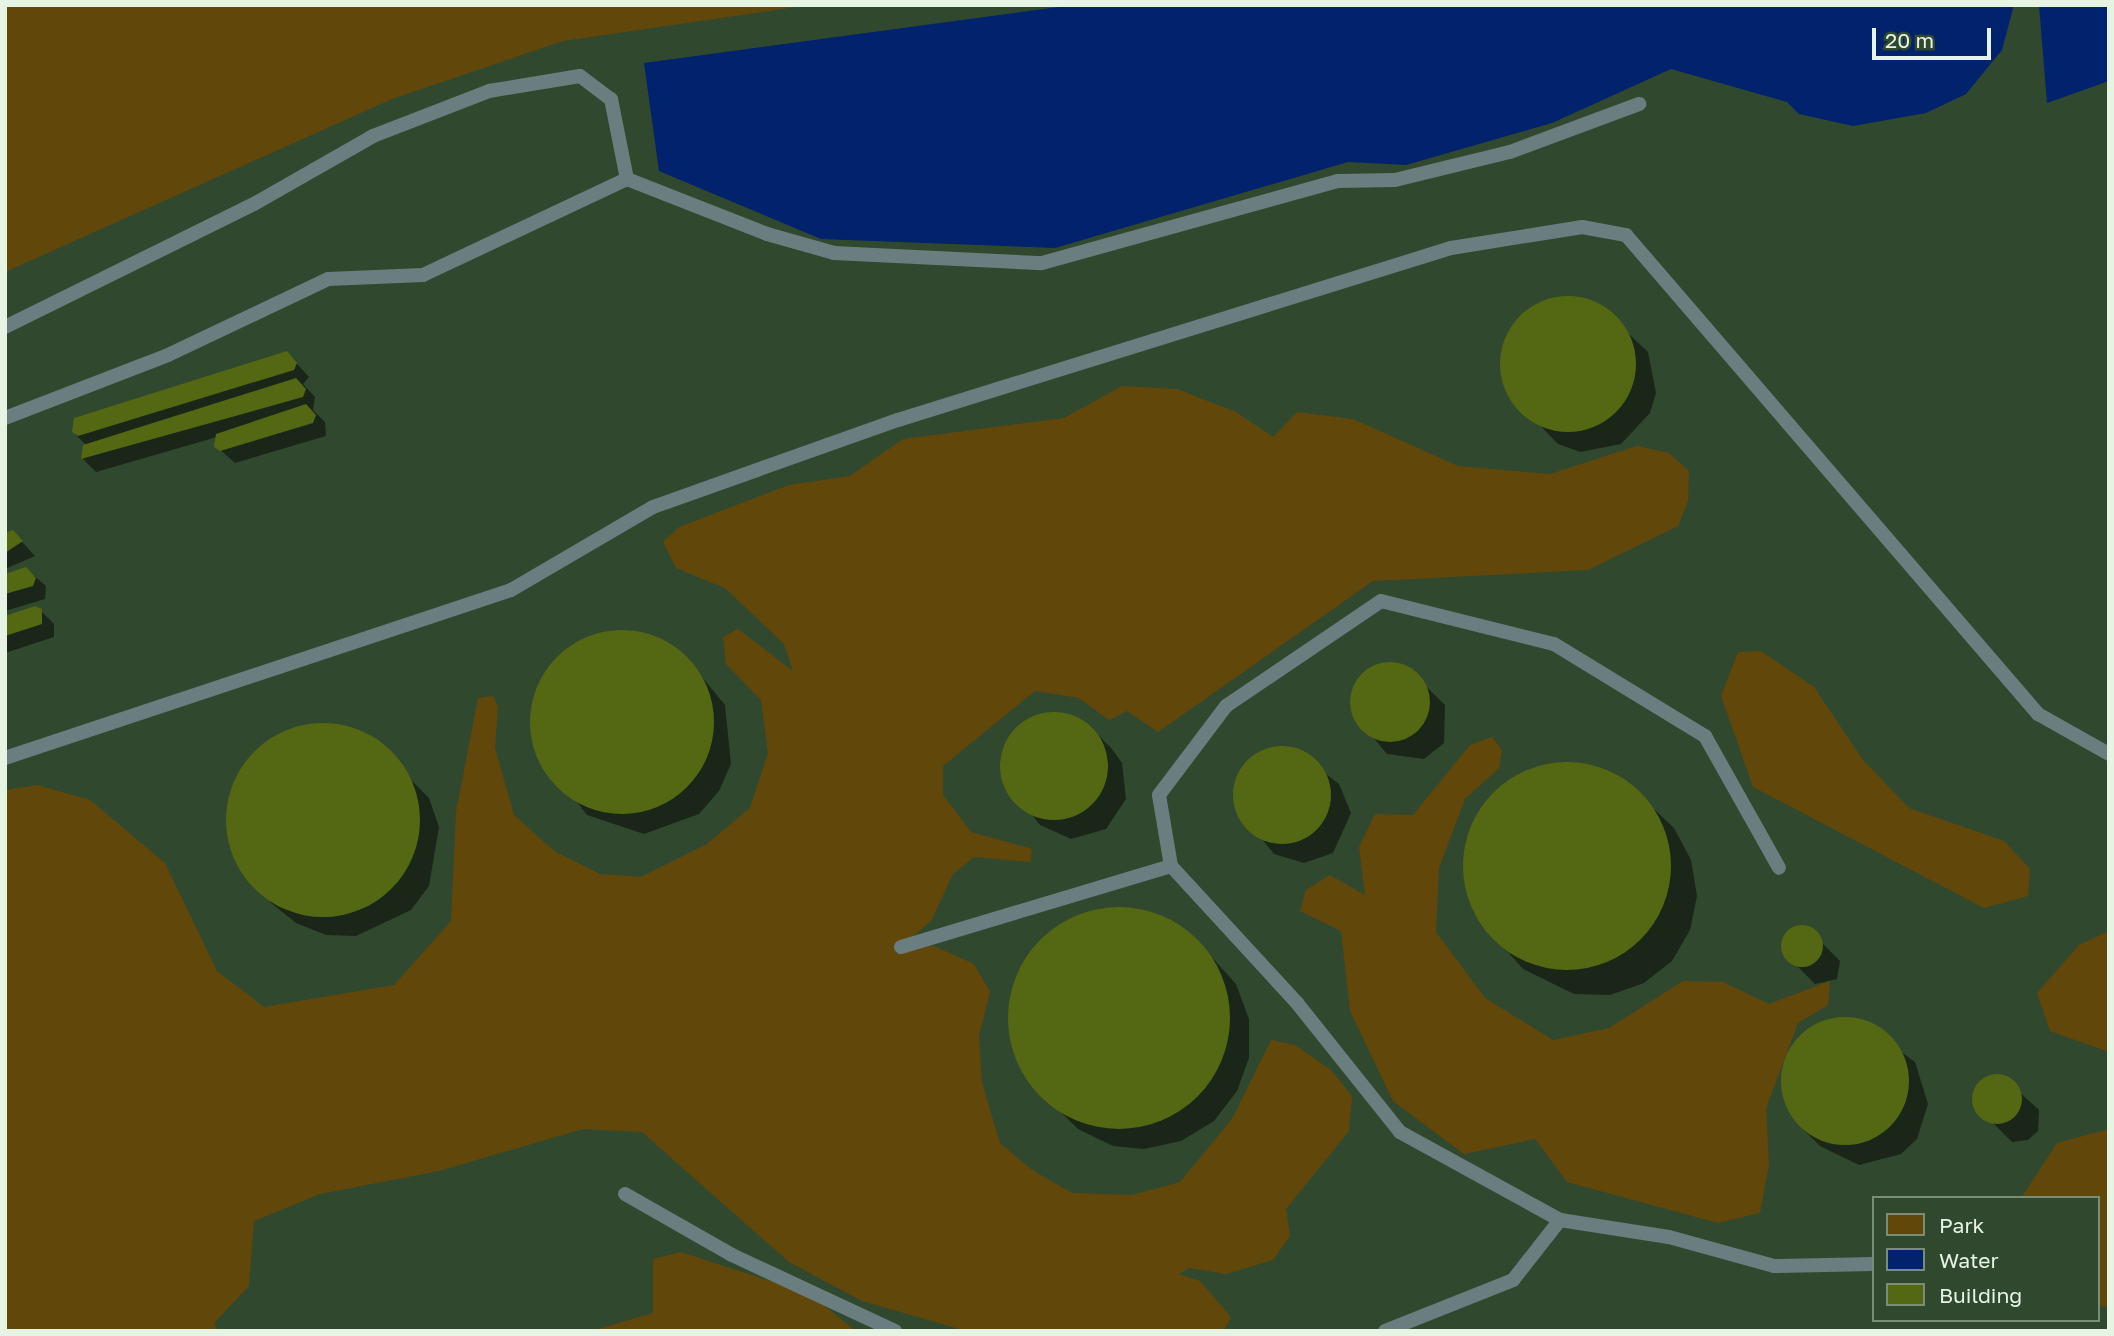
<!DOCTYPE html>
<html>
<head>
<meta charset="utf-8">
<style>
  body { margin:0 }
  #map { position:relative; width:2114px; height:1336px; overflow:hidden; background:#30482e; font-family:"Golos Text",sans-serif }
  div>[style] { position:absolute }
  [style*='--x'] { left:calc(var(--x)*1px); top:calc(var(--y)*1px); width:calc(var(--w)*1px); rotate:calc(var(--a)*1deg) }
  .green>* { inset:0; background:#62470b }
  .water>* { inset:0; background:#01226d }
  .shadow>* { inset:0; background:#0007 }
  .building>* { inset:0; background:#546814 }
  .round { border-radius:50% }
  .lane>* { height:14px; margin:-7px; padding:0 7px; transform-origin:7px; border-radius:7px; background:#6a7e80 }
  span { translate:-50% -50%; white-space:nowrap; text-align:center; line-height:1.15; -webkit-text-stroke:5px #30482e; paint-order:stroke }
  .frame { position:absolute; inset:0; border:7px solid #e6f4e4; pointer-events:none }
  .legend { position:absolute; left:1872px; top:1196px; width:228px; height:126px; box-sizing:border-box; background:#30482e; border:2px solid #798d77; margin:0; padding:9px 12px; list-style:none; font-size:21px; color:#e6f4e4 }
  .legend li { display:flex; align-items:center; gap:14px; height:35px }
  .legend b { width:35px; border:2px solid #798d77 }
  .scale { position:absolute; left:1872px; top:28px; width:119px; height:32px; box-sizing:border-box; border:4px solid #e6f4e4; border-top:0; padding-left:9px; font-size:21px; line-height:24px; white-space:nowrap; color:#e6f4e4; -webkit-text-stroke:5px #30482e; paint-order:stroke }
</style>
</head>
<body>
<div id="map">
  <div class="green">
    <div style="clip-path:polygon(5px 5px,810px 5px,563px 41px,392px 99px,5px 272px)"></div>
    <div style="clip-path:polygon(1122px 386px,1177px 389px,1236px 412px,1273px 437px,1297px 412px,1353px 419px,1458px 466px,1550px 474px,1637px 446px,1669px 453px,1689px 471px,1688px 501px,1678px 526px,1588px 570px,1373px 581px,1158px 732px,1127px 711px,1109px 720px,1079px 698px,1035px 691px,943px 766px,943px 795px,971px 832px,1032px 849px,1030px 862px,974px 857px,953px 874px,931px 921px,902px 946px,934px 946px,974px 964px,990px 992px,979px 1036px,982px 1083px,1000px 1143px,1032px 1170px,1072px 1193px,1132px 1195px,1180px 1182px,1232px 1119px,1271px 1040px,1295px 1045px,1331px 1070px,1352px 1096px,1349px 1131px,1286px 1209px,1290px 1236px,1273px 1260px,1226px 1274px,1189px 1268px,1179px 1274px,1200px 1281px,1231px 1317px,1224px 1331px,966px 1331px,862px 1301px,789px 1262px,642px 1132px,583px 1129px,439px 1171px,320px 1194px,254px 1221px,249px 1286px,214px 1323px,218px 1331px,5px 1331px,5px 790px,37px 785px,90px 800px,165px 863px,217px 971px,264px 1007px,394px 985px,451px 921px,456px 812px,478px 698px,493px 696px,498px 707px,495px 748px,514px 815px,554px 851px,600px 874px,641px 877px,707px 844px,750px 808px,768px 753px,761px 700px,726px 664px,723px 637px,738px 629px,793px 671px,784px 644px,725px 588px,676px 568px,663px 542px,679px 527px,789px 485px,850px 476px,903px 439px,1064px 418px)"></div>
    <div style="clip-path:polygon(1761px 651px,1814px 687px,1863px 760px,1909px 808px,2004px 841px,2030px 869px,2028px 896px,1984px 908px,1753px 787px,1721px 696px,1738px 652px)"></div>
    <div style="clip-path:polygon(1492px 737px,1502px 750px,1499px 768px,1465px 799px,1439px 868px,1436px 932px,1485px 998px,1553px 1040px,1609px 1028px,1683px 981px,1723px 982px,1769px 1004px,1830px 981px,1828px 1005px,1798px 1023px,1766px 1108px,1769px 1164px,1760px 1213px,1718px 1223px,1567px 1182px,1535px 1139px,1464px 1154px,1393px 1101px,1350px 1011px,1341px 931px,1300px 911px,1306px 890px,1330px 875px,1365px 895px,1359px 847px,1375px 814px,1413px 815px,1470px 745px)"></div>
    <div style="clip-path:polygon(2109px 931px,2109px 1052px,2050px 1031px,2037px 993px,2079px 945px)"></div>
    <div style="clip-path:polygon(2109px 1129px,2109px 1307px,2098px 1306px,2098px 1198px,2021px 1198px,2057px 1143px)"></div>
    <div style="clip-path:polygon(681px 1252px,810px 1294px,856px 1331px,591px 1331px,653px 1313px,653px 1259px)"></div>
  </div>
  <div class="water">
    <div style="clip-path:polygon(1074px 5px,2014px 5px,2002px 50px,1966px 94px,1926px 113px,1853px 126px,1799px 114px,1787px 102px,1671px 69px,1552px 123px,1406px 165px,1348px 162px,1055px 248px,821px 239px,659px 171px,644px 63px)"></div>
    <div style="clip-path:polygon(2039px 5px,2109px 5px,2109px 81px,2047px 103px)"></div>
  </div>
  <div class="shadow">
    <div style="clip-path:polygon(1576px 297px,1596px 303px,1648px 352px,1656px 393px,1650px 413px,1621px 444px,1580px 452px,1558px 444px,1506px 390px,1504px 344px,1531px 308px)"></div>
    <div style="clip-path:polygon(287px 353px,309px 377px,303px 384px,315px 397px,313px 410px,325px 422px,326px 436px,235px 463px,216px 446px,217px 437px,96px 472px,83px 459px,87px 446px,73px 432px)"></div>
    <div style="clip-path:polygon(13px 532px,35px 556px,5px 569px,5px 534px)"></div>
    <div style="clip-path:polygon(26px 569px,46px 586px,45px 599px,5px 611px,5px 575px)"></div>
    <div style="clip-path:polygon(41px 611px,54px 624px,54px 637px,5px 653px,5px 622px)"></div>
    <div style="clip-path:polygon(606px 632px,636px 633px,688px 660px,725px 705px,731px 764px,719px 791px,699px 814px,644px 834px,587px 815px,534px 745px,531px 715px,538px 686px,554px 661px,578px 642px)"></div>
    <div style="clip-path:polygon(1406px 667px,1445px 705px,1444px 743px,1424px 759px,1387px 754px,1352px 712px,1354px 688px,1370px 669px)"></div>
    <div style="clip-path:polygon(1059px 713px,1091px 728px,1112px 749px,1122px 763px,1126px 799px,1106px 829px,1071px 839px,1040px 825px,1002px 777px,1001px 760px,1015px 730px,1043px 714px)"></div>
    <div style="clip-path:polygon(337px 726px,366px 735px,429px 798px,439px 827px,429px 886px,411px 910px,356px 936px,326px 935px,296px 923px,270px 902px,233px 853px,227px 821px,233px 788px,248px 760px,274px 738px,304px 727px)"></div>
    <div style="clip-path:polygon(1276px 748px,1292px 748px,1339px 784px,1351px 813px,1333px 853px,1304px 863px,1274px 854px,1236px 807px,1235px 791px,1248px 763px)"></div>
    <div style="clip-path:polygon(1587px 765px,1621px 778px,1674px 828px,1691px 860px,1697px 896px,1690px 930px,1672px 961px,1644px 983px,1610px 995px,1574px 994px,1523px 969px,1474px 913px,1464px 879px,1466px 841px,1481px 808px,1506px 782px,1538px 767px)"></div>
    <div style="clip-path:polygon(1103px 908px,1157px 914px,1190px 933px,1236px 984px,1249px 1019px,1249px 1058px,1237px 1091px,1214px 1121px,1181px 1141px,1144px 1149px,1113px 1146px,1078px 1129px,1030px 1082px,1013px 1048px,1009px 1009px,1016px 977px,1037px 944px,1067px 920px)"></div>
    <div style="clip-path:polygon(1795px 928px,1807px 928px,1840px 961px,1837px 979px,1815px 984px,1795px 964px,1783px 949px)"></div>
    <div style="clip-path:polygon(1857px 1020px,1915px 1062px,1928px 1104px,1917px 1139px,1901px 1154px,1859px 1165px,1820px 1146px,1800px 1126px,1787px 1108px,1782px 1075px,1800px 1036px,1818px 1024px)"></div>
    <div style="clip-path:polygon(2002px 1076px,2039px 1110px,2038px 1131px,2028px 1140px,2012px 1142px,1975px 1105px,1976px 1089px)"></div>
  </div>
  <div class="building">
    <div class="round" style="left:1500px;top:296px;width:136px;height:136px"></div>
    <div style="clip-path:polygon(287px 351px,297px 363px,294px 370px,78px 436px,72px 432px,74px 418px)"></div>
    <div style="clip-path:polygon(296px 378px,306px 389px,303px 397px,81px 459px,83px 445px)"></div>
    <div style="clip-path:polygon(306px 404px,316px 415px,313px 423px,220px 451px,214px 447px,216px 434px)"></div>
    <div style="clip-path:polygon(13px 530px,23px 541px,5px 553px,5px 533px)"></div>
    <div style="clip-path:polygon(26px 567px,36px 578px,33px 586px,5px 594px,5px 574px)"></div>
    <div style="clip-path:polygon(35px 606px,42px 609px,42px 624px,5px 636px,5px 616px)"></div>
    <div class="round" style="left:530px;top:630px;width:184px;height:184px"></div>
    <div class="round" style="left:1350px;top:662px;width:80px;height:80px"></div>
    <div class="round" style="left:1000px;top:712px;width:108px;height:108px"></div>
    <div class="round" style="left:226px;top:723px;width:194px;height:194px"></div>
    <div class="round" style="left:1233px;top:746px;width:98px;height:98px"></div>
    <div class="round" style="left:1463px;top:762px;width:208px;height:208px"></div>
    <div class="round" style="left:1008px;top:907px;width:222px;height:222px"></div>
    <div class="round" style="left:1781px;top:925px;width:42px;height:42px"></div>
    <div class="round" style="left:1781px;top:1017px;width:128px;height:128px"></div>
    <div class="round" style="left:1972px;top:1074px;width:50px;height:50px"></div>
  </div>
  <div class="lane">
    <div style="--x:5;--y:327;--w:278;--a:-26.3"></div>
    <div style="--x:254;--y:204;--w:137;--a:-29.7"></div>
    <div style="--x:373;--y:136;--w:124;--a:-21.2"></div>
    <div style="--x:489;--y:91;--w:92;--a:-9.4"></div>
    <div style="--x:580;--y:76;--w:39;--a:37"></div>
    <div style="--x:611;--y:99;--w:82;--a:78.7"></div>
    <div style="--x:627;--y:179;--w:150;--a:21.4"></div>
    <div style="--x:767;--y:234;--w:70;--a:15.8"></div>
    <div style="--x:834;--y:253;--w:208;--a:2.8"></div>
    <div style="--x:1042;--y:263;--w:307;--a:-15.5"></div>
    <div style="--x:1338;--y:181;--w:57;--a:-1"></div>
    <div style="--x:1395;--y:180;--w:118;--a:-13.7"></div>
    <div style="--x:1510;--y:152;--w:138;--a:-20.4"></div>
    <div style="--x:5;--y:418;--w:175;--a:-21.1"></div>
    <div style="--x:168;--y:355;--w:177;--a:-25.4"></div>
    <div style="--x:328;--y:279;--w:95;--a:-2.4"></div>
    <div style="--x:423;--y:275;--w:225;--a:-25.2"></div>
    <div style="--x:5;--y:758;--w:533;--a:-18.37"></div>
    <div style="--x:511;--y:590;--w:164;--a:-30.3"></div>
    <div style="--x:653;--y:507;--w:260;--a:-19.6"></div>
    <div style="--x:898;--y:420;--w:579;--a:-17.28"></div>
    <div style="--x:1451;--y:248;--w:133;--a:-9.1"></div>
    <div style="--x:1582;--y:227;--w:45;--a:10.3"></div>
    <div style="--x:1626;--y:235;--w:632;--a:49.3"></div>
    <div style="--x:2038;--y:714;--w:81;--a:29.4"></div>
    <div style="--x:901;--y:947;--w:282;--a:-16.7"></div>
    <div style="--x:625;--y:1194;--w:123;--a:29.7"></div>
    <div style="--x:732;--y:1255;--w:180;--a:25"></div>
    <div style="--x:1560;--y:1220;--w:110;--a:8.9"></div>
    <div style="--x:1669;--y:1237;--w:109;--a:15.4"></div>
    <div style="--x:1774;--y:1266;--w:100;--a:-1.1"></div>
    <div style="--x:1385;--y:1331;--w:138;--a:-21.7"></div>
    <div style="--x:1513;--y:1280;--w:76;--a:-51.9"></div>
    <div style="--x:1560;--y:1220;--w:183;--a:-151.2"></div>
    <div style="--x:1400;--y:1132;--w:164;--a:-128.6"></div>
    <div style="--x:1298;--y:1004;--w:188;--a:-132.6"></div>
    <div style="--x:1171;--y:866;--w:72;--a:-99.6"></div>
    <div style="--x:1159;--y:795;--w:111;--a:-53"></div>
    <div style="--x:1226;--y:706;--w:187;--a:-34.1"></div>
    <div style="--x:1381;--y:601;--w:178;--a:14"></div>
    <div style="--x:1554;--y:644;--w:177;--a:31.4"></div>
    <div style="--x:1705;--y:736;--w:151;--a:60.7"></div>
  </div>
  <div class="frame"></div>
  <ul class="legend">
  <li><b style="height:19px;background:#62470b"></b>Park</li>
  <li><b style="height:19px;background:#01226d"></b>Water</li>
  <li><b style="height:19px;background:#546814"></b>Building</li>
  </ul>
  <div class="scale">20 m</div>
</div>
</body>
</html>
